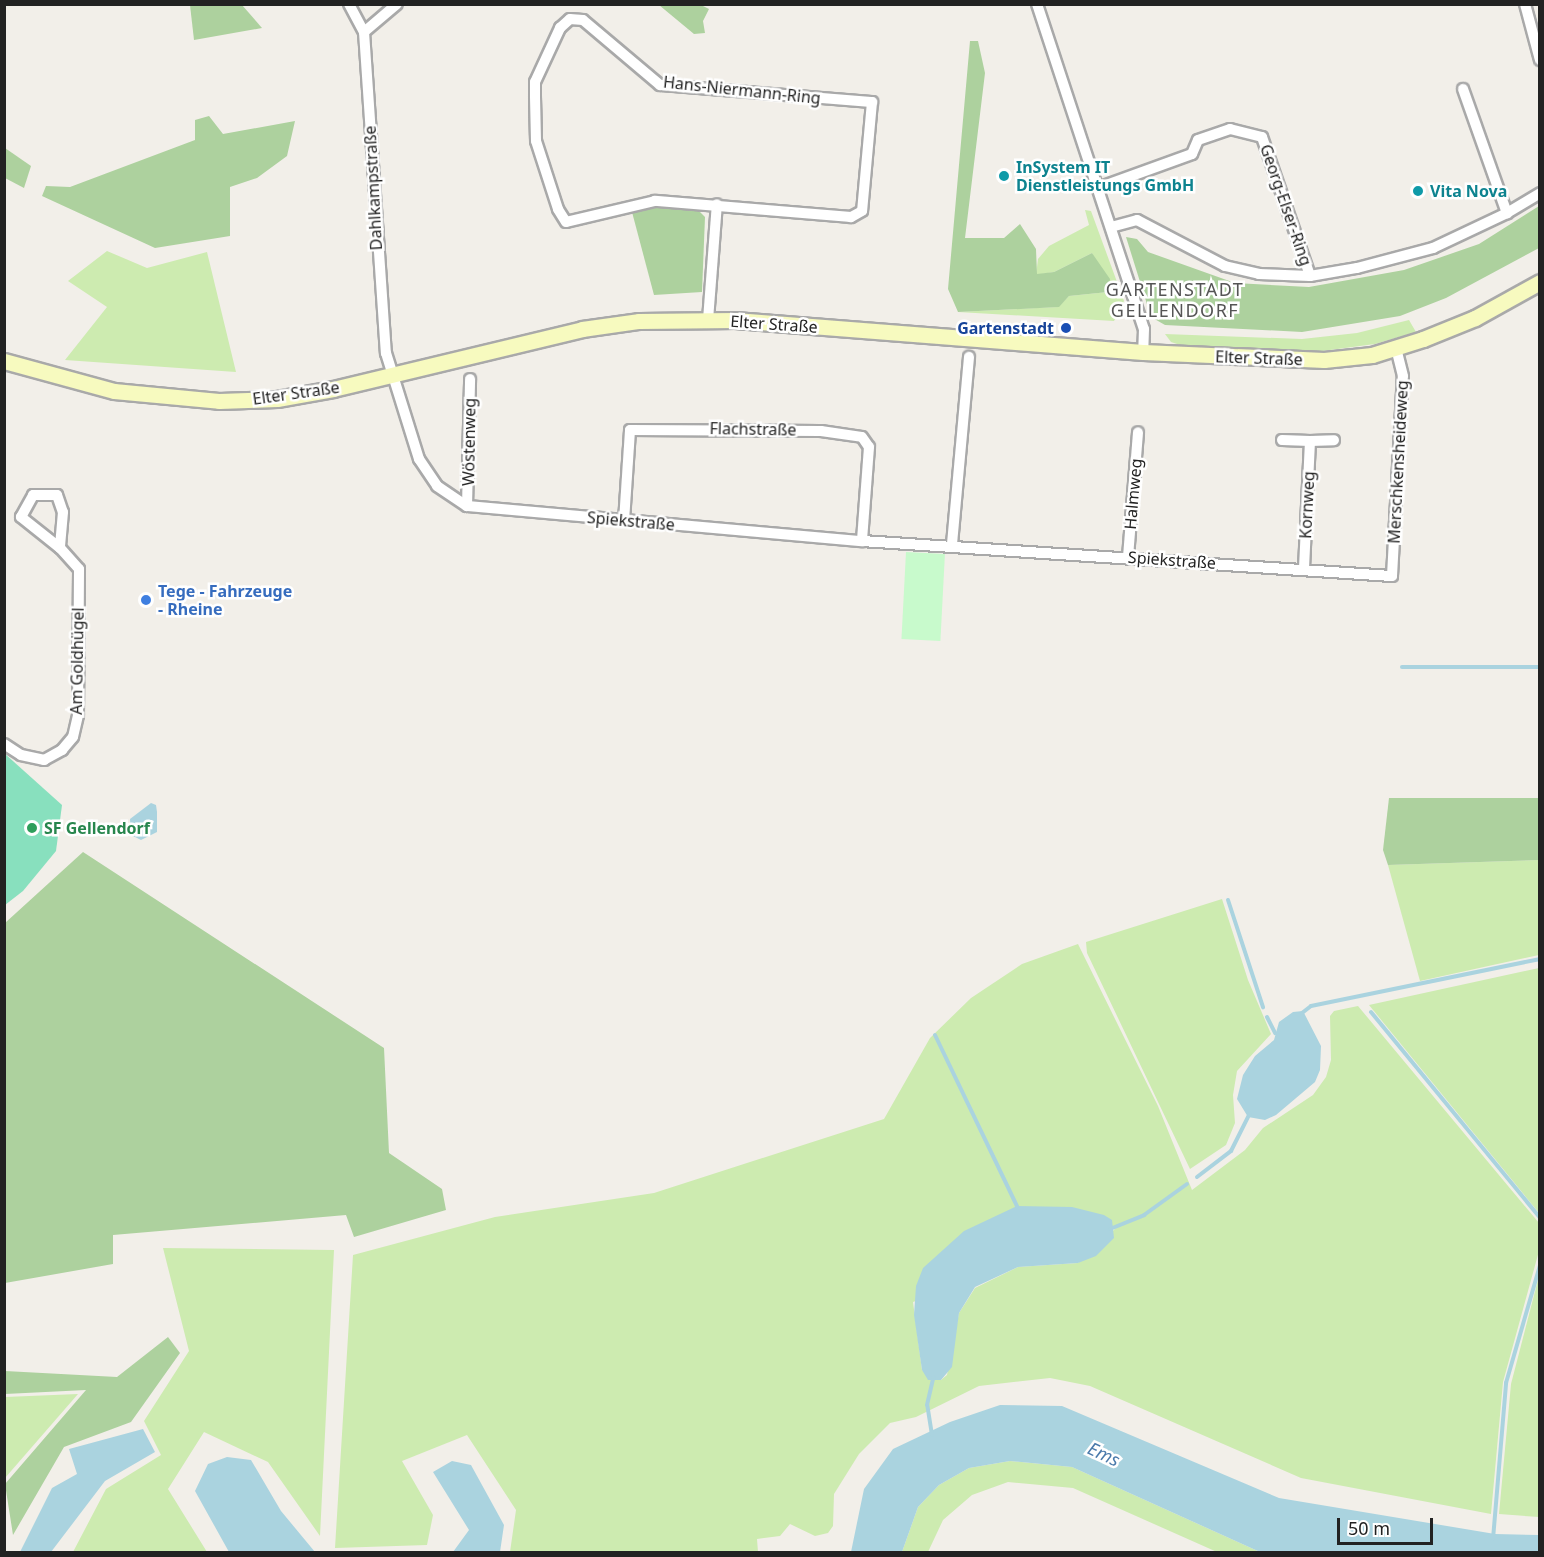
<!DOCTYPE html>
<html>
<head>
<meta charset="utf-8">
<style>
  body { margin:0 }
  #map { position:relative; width:1544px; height:1557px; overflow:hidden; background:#f2efe9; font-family:"Noto Sans",sans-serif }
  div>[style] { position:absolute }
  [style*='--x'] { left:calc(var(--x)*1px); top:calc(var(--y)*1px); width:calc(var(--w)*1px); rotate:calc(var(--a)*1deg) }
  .grass>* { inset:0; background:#cdebb0 }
  .forest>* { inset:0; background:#add19e }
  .park>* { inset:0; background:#c8facc; transform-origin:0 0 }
  .pitch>* { inset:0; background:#88e0be }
  .water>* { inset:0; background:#aad3df }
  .stream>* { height:4px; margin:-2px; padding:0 2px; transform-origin:2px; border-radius:2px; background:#aad3df }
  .roads { filter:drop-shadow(2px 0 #a9a9a9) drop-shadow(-2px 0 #a9a9a9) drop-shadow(0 2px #a9a9a9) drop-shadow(0 -2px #a9a9a9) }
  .street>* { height:10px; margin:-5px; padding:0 5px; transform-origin:5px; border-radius:5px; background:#fff }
  .secondary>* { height:15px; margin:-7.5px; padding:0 7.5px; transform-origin:7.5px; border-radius:7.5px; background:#f7fabf }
  .dots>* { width:16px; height:16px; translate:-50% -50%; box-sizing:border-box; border:3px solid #fff; border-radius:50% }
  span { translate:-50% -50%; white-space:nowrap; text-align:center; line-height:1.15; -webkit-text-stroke:5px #fff; paint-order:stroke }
  .street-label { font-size:16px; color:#222 }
  .culture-label { font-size:16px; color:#0d838f; font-weight:700 }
  .left { translate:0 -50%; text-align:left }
  .transit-label { font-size:16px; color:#164399; font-weight:700 }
  .right { translate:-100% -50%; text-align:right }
  .shop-label { font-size:16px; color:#366cbe; font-weight:700 }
  .leisure-label { font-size:16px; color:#27864d; font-weight:700 }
  .neighbourhood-label { font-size:18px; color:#555; letter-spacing:1.5px }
  .water-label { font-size:18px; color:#4a7aab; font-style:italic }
  .frame { position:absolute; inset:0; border:6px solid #222; pointer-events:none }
  .scale { position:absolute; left:1337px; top:1518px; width:96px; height:27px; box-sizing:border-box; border:3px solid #222; border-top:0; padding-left:8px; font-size:18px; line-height:21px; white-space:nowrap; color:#222; -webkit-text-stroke:4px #fff; paint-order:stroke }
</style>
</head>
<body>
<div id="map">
  <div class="grass">
    <div style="clip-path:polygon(1085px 210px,1091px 211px,1124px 301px,1114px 321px,958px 312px,1058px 307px,1069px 296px,1108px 292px,1092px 253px,1054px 272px,1036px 275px,1038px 259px,1049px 246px,1089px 225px)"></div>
    <div style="clip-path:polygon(107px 251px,147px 268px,207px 252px,236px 372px,65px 360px,107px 307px,68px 281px)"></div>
    <div style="clip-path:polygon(1409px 320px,1416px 332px,1375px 344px,1315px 352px,1186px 347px,1171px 342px,1165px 334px,1302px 339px,1357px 333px)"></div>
    <div style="clip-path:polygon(1539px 860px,1539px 955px,1420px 981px,1388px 865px)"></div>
    <div style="clip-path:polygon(1222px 899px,1248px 980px,1271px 1034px,1237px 1071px,1233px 1095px,1235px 1123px,1226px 1145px,1190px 1169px,1087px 953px,1086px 942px)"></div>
    <div style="clip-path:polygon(evenodd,1078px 944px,1158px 1106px,1192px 1190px,1245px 1150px,1263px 1128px,1313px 1095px,1326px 1077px,1331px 1060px,1330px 1016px,1334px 1011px,1358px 1006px,1539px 1223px,1539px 1251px,1503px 1382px,1491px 1514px,1301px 1478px,1090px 1386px,1050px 1378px,979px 1386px,916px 1417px,890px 1423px,859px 1454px,834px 1494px,833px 1526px,828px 1533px,815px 1536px,790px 1524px,780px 1536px,757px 1539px,758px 1552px,510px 1552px,516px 1510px,467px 1435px,402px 1461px,433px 1515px,427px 1545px,335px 1548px,353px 1255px,495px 1217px,654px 1193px,884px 1119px,930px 1038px,971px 998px,1022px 964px,1078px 944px,1116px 1228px,1078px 1263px,1018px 1267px,975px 1288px,959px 1313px,947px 1375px,941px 1380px,922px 1370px,913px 1302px,1116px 1228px)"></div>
    <div style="clip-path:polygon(1539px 968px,1540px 968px,1539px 1213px,1369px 1005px)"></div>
    <div style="clip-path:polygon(163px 1248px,334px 1250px,320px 1536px,268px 1462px,204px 1432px,168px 1489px,207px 1552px,73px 1552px,106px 1489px,161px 1455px,144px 1421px,189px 1351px)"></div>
    <div style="clip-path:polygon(1539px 1276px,1539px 1517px,1499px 1514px,1511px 1384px)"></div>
    <div style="clip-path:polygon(78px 1394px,5px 1478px,5px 1397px)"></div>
    <div style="clip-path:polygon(1010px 1461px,1072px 1467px,1260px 1552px,1217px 1552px,1073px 1488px,1008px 1482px,972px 1495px,943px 1520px,928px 1552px,902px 1552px,918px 1507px,939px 1485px,969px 1468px)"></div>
  </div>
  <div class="forest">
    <div style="clip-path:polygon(190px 5px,242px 5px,262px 28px,194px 40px)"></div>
    <div style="clip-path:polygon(659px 5px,701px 5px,709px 9px,703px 21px,705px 33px,694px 34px)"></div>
    <div style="clip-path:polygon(970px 41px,978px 41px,985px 73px,965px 238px,1004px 238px,1020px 224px,1036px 249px,1037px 274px,1054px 272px,1092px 253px,1110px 279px,1108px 292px,1069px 296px,1059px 307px,958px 312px,948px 289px)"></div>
    <div style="clip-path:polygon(209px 116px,223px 134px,295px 121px,287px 156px,257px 178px,230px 187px,230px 236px,155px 248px,42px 196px,46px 186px,70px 187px,195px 140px,195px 120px)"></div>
    <div style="clip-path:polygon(5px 148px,31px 166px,24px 188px,5px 178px)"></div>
    <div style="clip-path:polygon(1539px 206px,1539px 248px,1446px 298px,1400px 316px,1302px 332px,1165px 325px,1151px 317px,1126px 237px,1137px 239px,1148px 252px,1235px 283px,1309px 287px,1404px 270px,1479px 244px)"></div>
    <div style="clip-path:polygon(661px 207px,697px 209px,705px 217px,702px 292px,654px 295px,632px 212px)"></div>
    <div style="clip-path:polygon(1389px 798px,1539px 798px,1539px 860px,1388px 865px,1383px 850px)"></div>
    <div style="clip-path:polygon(83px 852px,384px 1048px,389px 1153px,442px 1189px,446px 1210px,354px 1237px,346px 1215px,113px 1235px,113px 1264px,5px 1283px,5px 923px)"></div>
    <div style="clip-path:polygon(168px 1337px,180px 1353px,131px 1422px,64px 1447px,13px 1535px,5px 1484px,86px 1390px,5px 1394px,5px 1371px,117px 1377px)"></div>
  </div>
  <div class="park">
    <div style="left:906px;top:552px;width:39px;height:87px;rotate:3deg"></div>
  </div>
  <div class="pitch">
    <div style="clip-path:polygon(4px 753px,62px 805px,56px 851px,23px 891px,5px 905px)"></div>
  </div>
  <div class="water">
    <div style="clip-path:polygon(151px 803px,156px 805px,157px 812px,157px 832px,141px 840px,131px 835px,130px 819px)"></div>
    <div style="clip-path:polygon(1303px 1011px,1321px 1046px,1320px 1070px,1315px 1082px,1276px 1115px,1265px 1120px,1248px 1117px,1237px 1099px,1243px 1075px,1255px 1056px,1274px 1040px,1279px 1022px,1293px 1012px)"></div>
    <div style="clip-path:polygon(1017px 1206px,1072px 1207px,1104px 1215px,1112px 1220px,1114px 1238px,1096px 1256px,1078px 1263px,1018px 1267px,975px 1287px,959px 1313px,952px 1367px,941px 1380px,928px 1380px,922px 1370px,914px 1315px,916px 1286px,923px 1268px,964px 1231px)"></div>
    <div style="clip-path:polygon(1000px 1405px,1062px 1406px,1279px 1498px,1495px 1534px,1539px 1535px,1539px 1552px,1260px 1552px,1072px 1467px,1010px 1461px,969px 1468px,939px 1485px,918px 1507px,902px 1552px,851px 1552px,864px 1489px,893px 1449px,950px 1422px)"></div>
    <div style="clip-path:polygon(143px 1429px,155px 1452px,105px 1481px,51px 1552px,20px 1552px,52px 1488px,77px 1474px,69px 1449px)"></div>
    <div style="clip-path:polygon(227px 1457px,251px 1460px,281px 1511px,315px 1552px,229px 1552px,195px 1491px,208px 1464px)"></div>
    <div style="clip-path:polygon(452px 1461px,471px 1465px,504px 1525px,500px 1552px,453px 1552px,469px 1530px,433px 1472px)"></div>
  </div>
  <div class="stream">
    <div style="--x:1402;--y:667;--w:138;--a:0"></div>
    <div style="--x:1228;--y:900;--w:113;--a:71.9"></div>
    <div style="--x:1371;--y:1012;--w:266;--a:50.6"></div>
    <div style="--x:1302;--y:1013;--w:11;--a:-38"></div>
    <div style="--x:1311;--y:1006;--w:234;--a:-11.6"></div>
    <div style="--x:1267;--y:1017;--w:18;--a:63"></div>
    <div style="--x:935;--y:1035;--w:190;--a:64.4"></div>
    <div style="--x:1197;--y:1177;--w:43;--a:-37.4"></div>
    <div style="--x:1231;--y:1151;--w:42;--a:-63.4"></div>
    <div style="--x:1110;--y:1229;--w:37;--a:-22"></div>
    <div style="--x:1144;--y:1215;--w:53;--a:-35.8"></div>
    <div style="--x:932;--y:1435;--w:30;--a:-99"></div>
    <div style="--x:927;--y:1405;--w:28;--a:-77"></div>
    <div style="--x:1493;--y:1539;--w:157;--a:-85.2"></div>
    <div style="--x:1506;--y:1383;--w:123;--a:-73.9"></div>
  </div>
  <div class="roads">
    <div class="street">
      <div style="--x:349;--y:4;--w:32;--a:62"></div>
      <div style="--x:364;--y:32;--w:322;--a:86.1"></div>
      <div style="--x:386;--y:353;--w:111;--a:72.7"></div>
      <div style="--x:419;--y:459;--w:32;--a:56"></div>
      <div style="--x:437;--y:486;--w:36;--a:34"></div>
      <div style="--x:467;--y:506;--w:397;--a:5.1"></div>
      <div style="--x:862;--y:541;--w:531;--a:3.78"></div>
      <div style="--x:1392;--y:576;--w:200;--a:-86.9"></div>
      <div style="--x:1403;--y:376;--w:29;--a:-104"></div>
      <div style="--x:1037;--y:4;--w:342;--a:71.8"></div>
      <div style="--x:1144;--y:329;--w:23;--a:92"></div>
      <div style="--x:1525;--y:4;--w:58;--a:75"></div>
      <div style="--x:570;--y:19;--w:13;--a:4"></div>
      <div style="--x:583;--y:20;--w:101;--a:40.2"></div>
      <div style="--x:660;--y:85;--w:213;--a:4.6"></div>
      <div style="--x:872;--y:102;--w:109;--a:95.2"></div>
      <div style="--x:862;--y:211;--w:13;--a:151"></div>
      <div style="--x:851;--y:217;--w:197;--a:-175.3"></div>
      <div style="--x:655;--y:201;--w:91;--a:166.7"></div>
      <div style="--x:566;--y:222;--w:15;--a:-122"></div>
      <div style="--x:558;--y:209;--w:71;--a:-107.9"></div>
      <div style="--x:536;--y:141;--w:45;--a:-91.3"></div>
      <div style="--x:535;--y:96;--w:14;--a:-90"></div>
      <div style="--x:535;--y:82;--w:60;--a:-65.2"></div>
      <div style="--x:560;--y:28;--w:13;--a:-42"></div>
      <div style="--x:364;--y:32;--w:43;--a:-40.3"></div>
      <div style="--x:1463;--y:89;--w:132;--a:70.5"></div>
      <div style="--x:1098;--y:188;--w:100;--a:-19.9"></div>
      <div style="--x:1192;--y:154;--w:15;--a:-67"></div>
      <div style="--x:1198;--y:140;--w:34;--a:-19"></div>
      <div style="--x:1230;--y:129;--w:33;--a:14"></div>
      <div style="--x:1262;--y:137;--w:147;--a:70.9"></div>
      <div style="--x:1111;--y:227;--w:27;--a:-15"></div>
      <div style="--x:1137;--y:220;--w:99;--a:27.6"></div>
      <div style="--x:1225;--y:266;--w:35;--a:13"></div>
      <div style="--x:1259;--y:274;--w:51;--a:2.2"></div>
      <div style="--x:1310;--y:276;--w:48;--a:-9.7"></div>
      <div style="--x:1357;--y:268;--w:79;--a:-14.7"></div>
      <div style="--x:1433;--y:248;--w:82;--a:-25.3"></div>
      <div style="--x:1507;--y:213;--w:39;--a:-31"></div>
      <div style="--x:708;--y:320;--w:116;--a:-85.6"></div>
      <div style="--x:1282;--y:440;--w:28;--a:2"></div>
      <div style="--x:1310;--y:441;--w:128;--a:92.7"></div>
      <div style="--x:1310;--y:441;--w:24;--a:-2"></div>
      <div style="--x:467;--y:506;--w:127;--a:-88.6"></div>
      <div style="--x:624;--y:521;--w:91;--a:-86.2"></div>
      <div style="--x:630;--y:430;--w:191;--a:0.3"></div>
      <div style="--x:821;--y:431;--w:41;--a:8.3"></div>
      <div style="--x:862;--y:437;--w:12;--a:55"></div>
      <div style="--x:869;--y:447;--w:94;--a:94.3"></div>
      <div style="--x:952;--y:544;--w:188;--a:-84.8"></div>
      <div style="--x:1128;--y:557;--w:125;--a:-85.4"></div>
      <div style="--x:4;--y:744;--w:20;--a:33"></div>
      <div style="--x:21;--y:755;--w:24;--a:12"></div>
      <div style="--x:44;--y:760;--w:21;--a:-29"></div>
      <div style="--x:62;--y:750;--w:17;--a:-50"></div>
      <div style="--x:73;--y:737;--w:23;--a:-77"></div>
      <div style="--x:78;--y:715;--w:146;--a:-89.6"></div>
      <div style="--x:79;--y:569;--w:28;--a:-132"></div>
      <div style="--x:60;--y:548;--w:50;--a:-141.5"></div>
      <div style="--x:21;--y:517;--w:25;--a:-61"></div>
      <div style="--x:33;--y:495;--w:24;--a:0"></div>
      <div style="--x:57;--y:495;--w:18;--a:71"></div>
      <div style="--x:63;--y:512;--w:36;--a:95"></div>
    </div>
    <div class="secondary">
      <div style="--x:4;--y:361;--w:114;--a:15.3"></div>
      <div style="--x:114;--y:391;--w:105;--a:5.4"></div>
      <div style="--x:219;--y:401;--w:58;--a:-2"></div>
      <div style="--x:277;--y:399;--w:57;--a:-10.1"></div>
      <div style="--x:333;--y:389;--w:256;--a:-13.5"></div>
      <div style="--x:582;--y:329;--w:58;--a:-8"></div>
      <div style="--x:639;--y:321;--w:96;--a:-0.6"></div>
      <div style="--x:735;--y:320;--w:409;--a:4.5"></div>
      <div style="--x:1143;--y:352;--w:181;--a:2.5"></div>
      <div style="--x:1324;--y:360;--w:48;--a:-5.9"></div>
      <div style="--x:1372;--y:355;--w:53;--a:-17.4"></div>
      <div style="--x:1423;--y:339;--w:56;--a:-22"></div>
      <div style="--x:1475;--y:318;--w:74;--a:-29"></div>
    </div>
  </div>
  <div class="dots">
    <div style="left:1004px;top:176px;background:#0f9aa8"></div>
    <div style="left:1418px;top:191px;background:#0f9aa8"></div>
    <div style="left:1066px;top:328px;background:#1a4fb4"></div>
    <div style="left:146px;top:600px;background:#3f7fe0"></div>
    <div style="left:32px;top:828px;background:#2e9e5b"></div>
  </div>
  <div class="street-label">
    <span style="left:742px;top:90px;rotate:6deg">Hans-Niermann-Ring</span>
    <span style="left:373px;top:188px;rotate:-93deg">Dahlkampstraße</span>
    <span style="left:1286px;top:205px;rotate:71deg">Georg-Elser-Ring</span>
    <span style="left:774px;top:324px;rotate:4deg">Elter Straße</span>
    <span style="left:1259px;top:358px;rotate:2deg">Elter Straße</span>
    <span style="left:296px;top:393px;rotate:-8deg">Elter Straße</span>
    <span style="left:753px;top:429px;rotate:1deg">Flachstraße</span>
    <span style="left:469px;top:442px;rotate:-89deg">Wöstenweg</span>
    <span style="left:1398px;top:462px;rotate:-87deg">Merschkensheideweg</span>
    <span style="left:1133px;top:494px;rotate:-85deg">Halmweg</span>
    <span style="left:1307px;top:505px;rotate:-87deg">Kornweg</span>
    <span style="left:631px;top:521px;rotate:5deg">Spiekstraße</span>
    <span style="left:1172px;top:560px;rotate:4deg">Spiekstraße</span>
    <span style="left:77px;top:661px;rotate:-89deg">Am Goldhügel</span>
  </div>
  <div class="culture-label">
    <span class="left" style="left:1016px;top:176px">InSystem IT<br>Dienstleistungs GmbH</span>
    <span class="left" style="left:1430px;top:191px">Vita Nova</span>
  </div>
  <div class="transit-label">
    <span class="right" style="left:1054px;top:328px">Gartenstadt</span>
  </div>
  <div class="shop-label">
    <span class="left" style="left:158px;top:600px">Tege - Fahrzeuge<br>- Rheine</span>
  </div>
  <div class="leisure-label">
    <span class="left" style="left:44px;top:828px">SF Gellendorf</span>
  </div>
  <div class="neighbourhood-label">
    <span style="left:1175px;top:300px">GARTENSTADT<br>GELLENDORF</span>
  </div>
  <div class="water-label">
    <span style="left:1104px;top:1454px;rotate:25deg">Ems</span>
  </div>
  <div class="frame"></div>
  <div class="scale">50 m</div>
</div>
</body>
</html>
